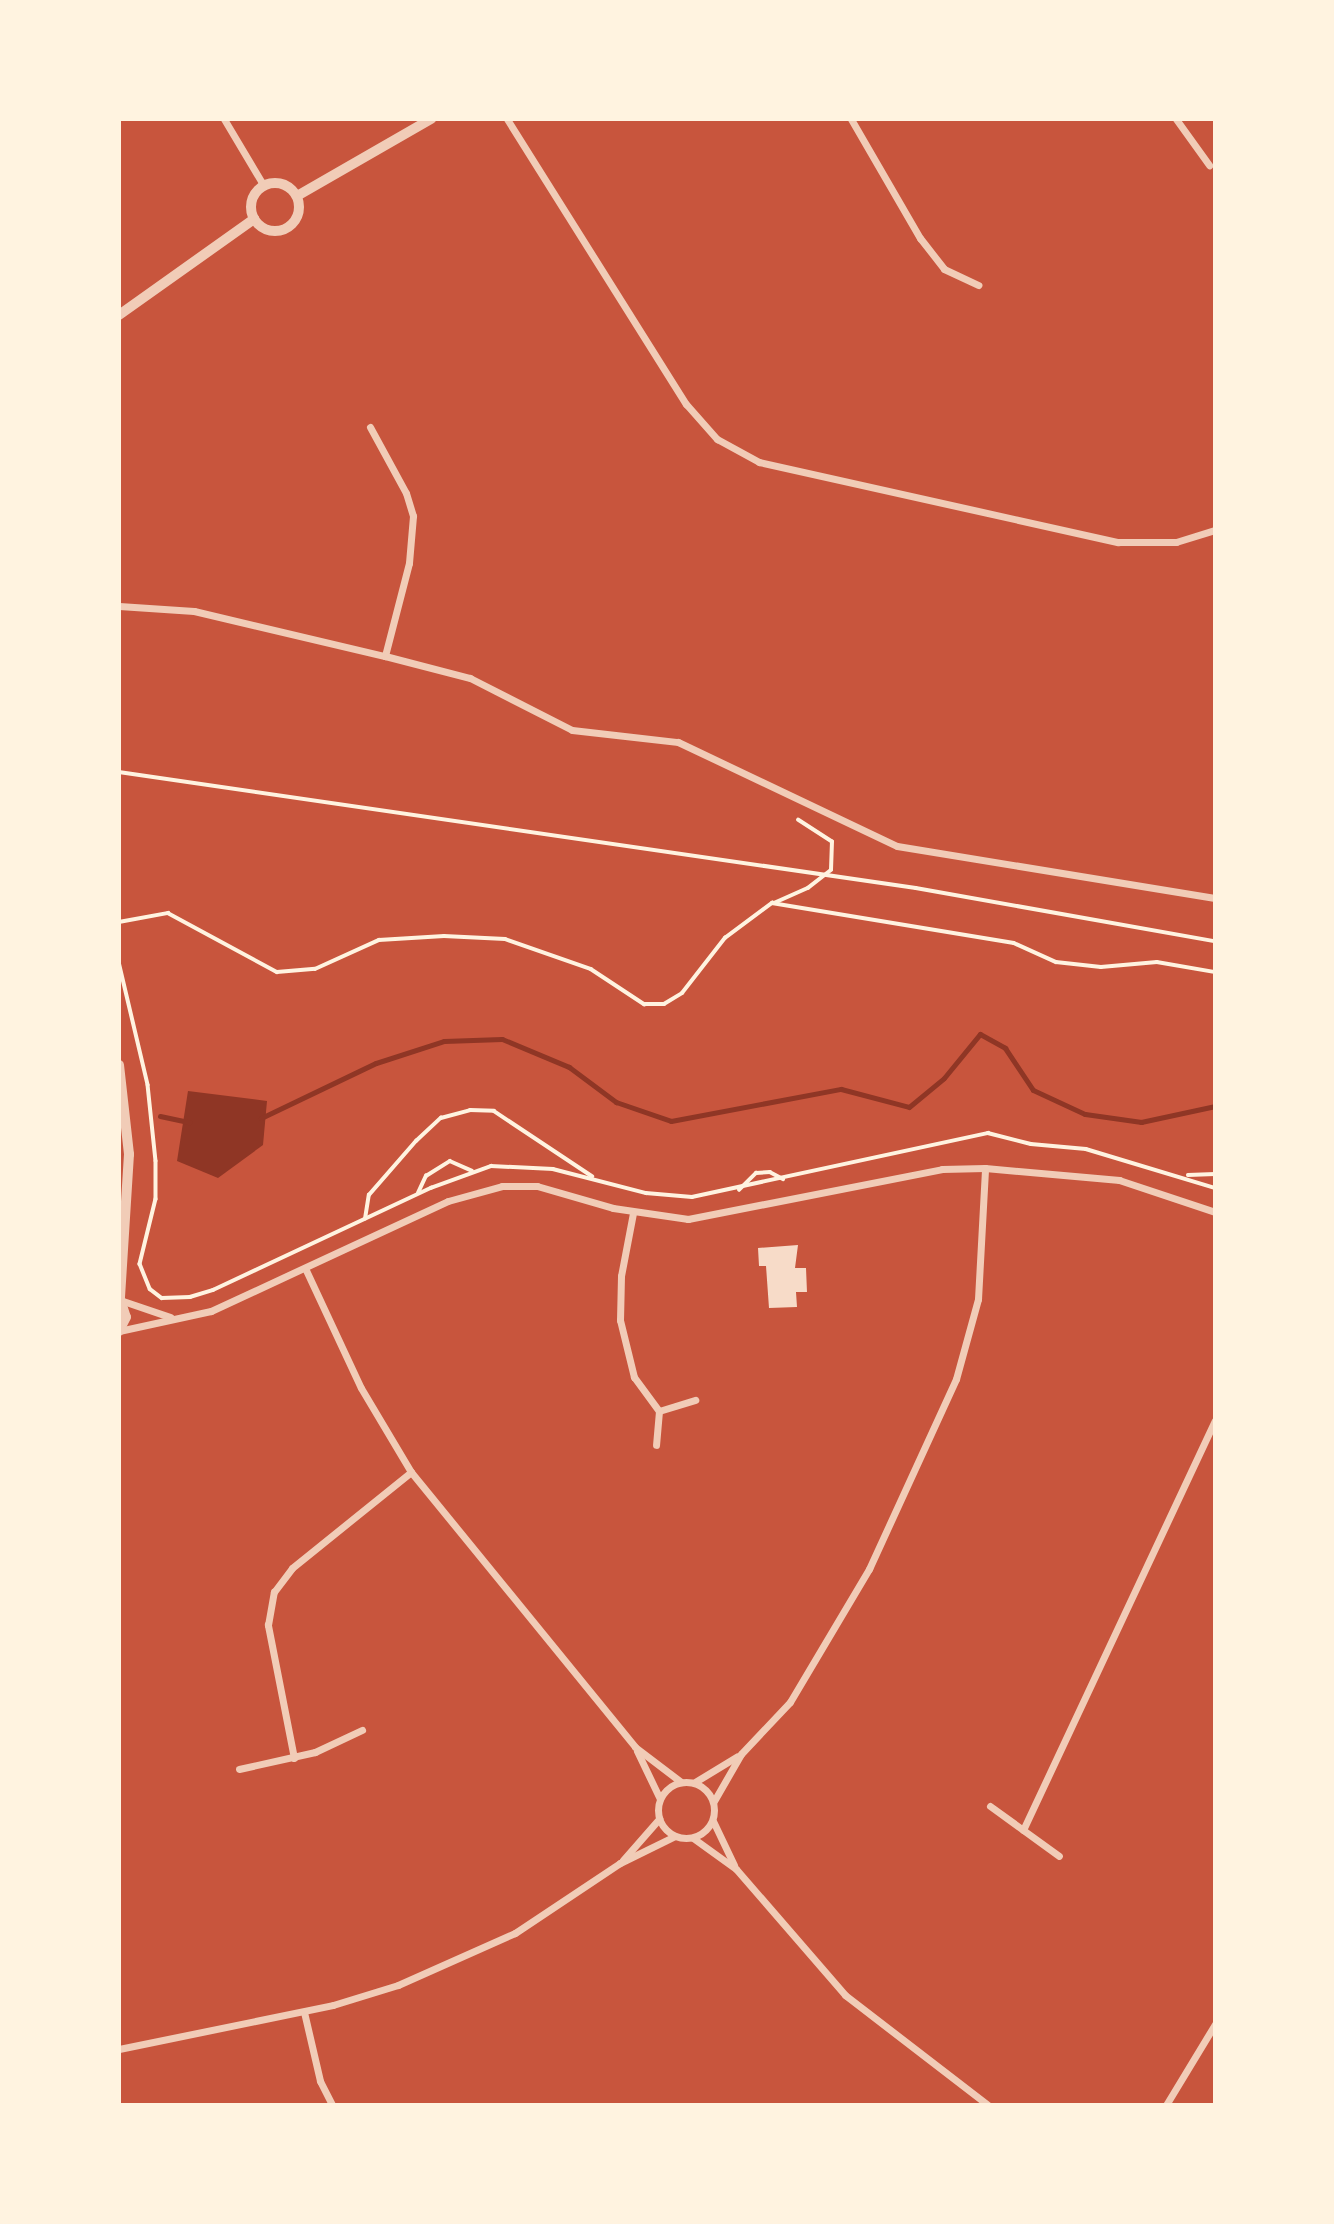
<!DOCTYPE html>
<html>
<head>
<meta charset="utf-8">
<style>
  body { margin:0 }
  #map { position:relative; width:1334px; height:2224px; overflow:hidden; background:#c8553d; font-family:Poppins,sans-serif }
  div>[style] { position:absolute }
  [style*='--x'] { left:calc(var(--x)*1px); top:calc(var(--y)*1px); width:calc(var(--w)*1px); rotate:calc(var(--a)*1deg) }
  .water>* { inset:0; background:#8f3625 }
  .stream>* { height:5px; margin:-2.5px; padding:0 2.5px; transform-origin:2.5px; border-radius:2.5px; background:#8f3625 }
  .building>* { inset:0; background:#f7dbc8 }
  .path>* { height:3.5px; margin:-1.75px; padding:0 1.75px; transform-origin:1.75px; border-radius:1.75px; background:#fff3e0 }
  .minor>* { height:7px; margin:-3.5px; padding:0 3.5px; transform-origin:3.5px; border-radius:3.5px; background:#f1ccb7 }
  .minor>.ring { margin:-3.5px; padding:0; box-sizing:content-box; background:none; border:7px solid #f1ccb7; border-radius:50% }
  .tertiary>* { height:10px; margin:-5px; padding:0 5px; transform-origin:5px; border-radius:5px; background:#f1ccb7 }
  .tertiary>.ring { margin:-5px; padding:0; box-sizing:content-box; background:none; border:10px solid #f1ccb7; border-radius:50% }
  span { translate:-50% -50%; white-space:nowrap; text-align:center; line-height:1.15; -webkit-text-stroke:5px #fff3e0; paint-order:stroke }
  .frame { position:absolute; inset:0; border:121px solid #fff3e0; pointer-events:none }
</style>
</head>
<body>
<div id="map">
  <div class="water">
    <div style="clip-path:polygon(188px 1091px,267px 1101px,263px 1145px,218px 1178px,177px 1161px)"></div>
  </div>
  <div class="stream">
    <div style="--x:160;--y:1116;--w:30;--a:12"></div>
    <div style="--x:261;--y:1118;--w:127;--a:-25.6"></div>
    <div style="--x:376;--y:1063;--w:71;--a:-17.9"></div>
    <div style="--x:444;--y:1041;--w:58;--a:-2"></div>
    <div style="--x:502;--y:1039;--w:73;--a:22.7"></div>
    <div style="--x:569;--y:1067;--w:59;--a:36.7"></div>
    <div style="--x:616;--y:1102;--w:58;--a:19.1"></div>
    <div style="--x:671;--y:1121;--w:173;--a:-10.7"></div>
    <div style="--x:841;--y:1089;--w:70;--a:14.8"></div>
    <div style="--x:909;--y:1107;--w:45;--a:-39.6"></div>
    <div style="--x:944;--y:1078;--w:57;--a:-50.7"></div>
    <div style="--x:980;--y:1034;--w:29;--a:29"></div>
    <div style="--x:1005;--y:1048;--w:50;--a:56.3"></div>
    <div style="--x:1033;--y:1090;--w:57;--a:24.8"></div>
    <div style="--x:1085;--y:1114;--w:57;--a:8.1"></div>
    <div style="--x:1141;--y:1122;--w:76;--a:-12.2"></div>
  </div>
  <div class="building">
    <div style="clip-path:polygon(798px 1245px,795px 1268px,806px 1268px,807px 1292px,796px 1292px,797px 1307px,769px 1308px,766px 1266px,759px 1266px,758px 1248px)"></div>
  </div>
  <div class="path">
    <div style="--x:119;--y:772;--w:805;--a:8.28"></div>
    <div style="--x:916;--y:888;--w:304;--a:10.1"></div>
    <div style="--x:774;--y:903;--w:37;--a:-24"></div>
    <div style="--x:808;--y:888;--w:29;--a:-38"></div>
    <div style="--x:831;--y:870;--w:28;--a:-88"></div>
    <div style="--x:832;--y:842;--w:40;--a:-147.1"></div>
    <div style="--x:119;--y:922;--w:50;--a:-10.4"></div>
    <div style="--x:168;--y:913;--w:124;--a:28.4"></div>
    <div style="--x:277;--y:972;--w:38;--a:-5"></div>
    <div style="--x:315;--y:969;--w:70;--a:-24.4"></div>
    <div style="--x:379;--y:940;--w:65;--a:-3.5"></div>
    <div style="--x:444;--y:936;--w:61;--a:2.8"></div>
    <div style="--x:505;--y:939;--w:91;--a:19.2"></div>
    <div style="--x:591;--y:969;--w:64;--a:33.4"></div>
    <div style="--x:644;--y:1004;--w:20;--a:0"></div>
    <div style="--x:664;--y:1004;--w:21;--a:-31"></div>
    <div style="--x:682;--y:993;--w:70;--a:-52"></div>
    <div style="--x:725;--y:938;--w:59;--a:-36.7"></div>
    <div style="--x:772;--y:903;--w:245;--a:9.4"></div>
    <div style="--x:1014;--y:943;--w:46;--a:24.3"></div>
    <div style="--x:1056;--y:962;--w:45;--a:6.3"></div>
    <div style="--x:1101;--y:967;--w:56;--a:-5.1"></div>
    <div style="--x:1157;--y:962;--w:59;--a:9.8"></div>
    <div style="--x:119;--y:962;--w:126;--a:76.7"></div>
    <div style="--x:148;--y:1085;--w:76;--a:84"></div>
    <div style="--x:156;--y:1161;--w:38;--a:90"></div>
    <div style="--x:156;--y:1199;--w:67;--a:103.8"></div>
    <div style="--x:140;--y:1264;--w:27;--a:68"></div>
    <div style="--x:150;--y:1289;--w:15;--a:37"></div>
    <div style="--x:162;--y:1298;--w:28;--a:-2"></div>
    <div style="--x:190;--y:1297;--w:24;--a:-17"></div>
    <div style="--x:213;--y:1290;--w:241;--a:-25.1"></div>
    <div style="--x:431;--y:1188;--w:64;--a:-20.1"></div>
    <div style="--x:491;--y:1166;--w:62;--a:2.8"></div>
    <div style="--x:553;--y:1169;--w:96;--a:14.5"></div>
    <div style="--x:646;--y:1193;--w:46;--a:5"></div>
    <div style="--x:692;--y:1197;--w:303;--a:-12.2"></div>
    <div style="--x:988;--y:1133;--w:44;--a:14.3"></div>
    <div style="--x:1031;--y:1144;--w:55;--a:5.2"></div>
    <div style="--x:1086;--y:1149;--w:135;--a:16.8"></div>
    <div style="--x:1188;--y:1175;--w:27;--a:-2"></div>
    <div style="--x:739;--y:1190;--w:24;--a:-45"></div>
    <div style="--x:756;--y:1173;--w:14;--a:-4"></div>
    <div style="--x:770;--y:1172;--w:15;--a:28"></div>
    <div style="--x:418;--y:1193;--w:19;--a:-65"></div>
    <div style="--x:426;--y:1176;--w:28;--a:-32"></div>
    <div style="--x:450;--y:1161;--w:24;--a:24"></div>
    <div style="--x:365;--y:1219;--w:24;--a:-81"></div>
    <div style="--x:369;--y:1195;--w:72;--a:-49"></div>
    <div style="--x:416;--y:1141;--w:34;--a:-43"></div>
    <div style="--x:441;--y:1118;--w:30;--a:-15"></div>
    <div style="--x:470;--y:1110;--w:24;--a:2"></div>
    <div style="--x:494;--y:1111;--w:118;--a:33.6"></div>
  </div>
  <div class="minor">
    <div style="--x:224;--y:119;--w:78;--a:59.2"></div>
    <div style="--x:507;--y:119;--w:337;--a:57.9"></div>
    <div style="--x:686;--y:404;--w:47;--a:48.5"></div>
    <div style="--x:717;--y:439;--w:48;--a:28.7"></div>
    <div style="--x:759;--y:462;--w:368;--a:12.6"></div>
    <div style="--x:1118;--y:542;--w:58;--a:0"></div>
    <div style="--x:1176;--y:542;--w:41;--a:-17.1"></div>
    <div style="--x:851;--y:119;--w:138;--a:59.9"></div>
    <div style="--x:920;--y:238;--w:39;--a:52"></div>
    <div style="--x:944;--y:269;--w:38;--a:25"></div>
    <div style="--x:1176;--y:119;--w:57;--a:54.3"></div>
    <div style="--x:370;--y:427;--w:75;--a:61.4"></div>
    <div style="--x:406;--y:493;--w:24;--a:73"></div>
    <div style="--x:413;--y:516;--w:47;--a:94.9"></div>
    <div style="--x:409;--y:563;--w:96;--a:104.5"></div>
    <div style="--x:119;--y:606;--w:75;--a:3.8"></div>
    <div style="--x:194;--y:611;--w:196;--a:13.3"></div>
    <div style="--x:385;--y:656;--w:88;--a:14.5"></div>
    <div style="--x:470;--y:678;--w:114;--a:27"></div>
    <div style="--x:572;--y:730;--w:107;--a:6.5"></div>
    <div style="--x:678;--y:742;--w:242;--a:25.4"></div>
    <div style="--x:897;--y:846;--w:322;--a:9.3"></div>
    <div style="--x:633;--y:1213;--w:64;--a:100.8"></div>
    <div style="--x:621;--y:1276;--w:44;--a:91.3"></div>
    <div style="--x:620;--y:1320;--w:59;--a:76.2"></div>
    <div style="--x:634;--y:1377;--w:42;--a:53.7"></div>
    <div style="--x:659;--y:1411;--w:34;--a:95"></div>
    <div style="--x:305;--y:1268;--w:132;--a:65"></div>
    <div style="--x:361;--y:1388;--w:98;--a:59.2"></div>
    <div style="--x:411;--y:1472;--w:355;--a:50.8"></div>
    <div style="--x:635;--y:1747;--w:58;--a:37.3"></div>
    <div style="--x:123;--y:1301;--w:50;--a:18.8"></div>
    <div style="--x:119;--y:1331;--w:94;--a:-12.3"></div>
    <div style="--x:211;--y:1311;--w:261;--a:-24.9"></div>
    <div style="--x:448;--y:1201;--w:56;--a:-15.5"></div>
    <div style="--x:502;--y:1186;--w:35;--a:0"></div>
    <div style="--x:537;--y:1186;--w:79;--a:16.1"></div>
    <div style="--x:613;--y:1208;--w:76;--a:8.3"></div>
    <div style="--x:688;--y:1219;--w:259;--a:-11.1"></div>
    <div style="--x:942;--y:1169;--w:43;--a:-1.3"></div>
    <div style="--x:985;--y:1168;--w:135;--a:5.1"></div>
    <div style="--x:1119;--y:1180;--w:101;--a:18.4"></div>
    <div style="--x:659;--y:1411;--w:38;--a:-17"></div>
    <div style="--x:637;--y:1751;--w:53;--a:64.4"></div>
    <div style="--x:294;--y:1758;--w:136;--a:-101.1"></div>
    <div style="--x:268;--y:1625;--w:34;--a:-80"></div>
    <div style="--x:274;--y:1592;--w:30;--a:-53"></div>
    <div style="--x:292;--y:1568;--w:153;--a:-38.9"></div>
    <div style="--x:239;--y:1769;--w:78;--a:-12.6"></div>
    <div style="--x:315;--y:1752;--w:52;--a:-25.1"></div>
    <div class="ring" style="left:658px;top:1782px;width:49px;height:49px"></div>
    <div style="--x:695;--y:1782;--w:50;--a:-31.2"></div>
    <div style="--x:714;--y:1801;--w:54;--a:-60.1"></div>
    <div style="--x:741;--y:1754;--w:71;--a:-46.7"></div>
    <div style="--x:790;--y:1702;--w:155;--a:-59.3"></div>
    <div style="--x:869;--y:1569;--w:209;--a:-65.4"></div>
    <div style="--x:956;--y:1379;--w:83;--a:-74.6"></div>
    <div style="--x:978;--y:1299;--w:131;--a:-86.9"></div>
    <div style="--x:990;--y:1806;--w:85;--a:35.9"></div>
    <div style="--x:713;--y:1821;--w:49;--a:64.5"></div>
    <div style="--x:1023;--y:1830;--w:452;--a:-64.9"></div>
    <div style="--x:693;--y:1838;--w:53;--a:35.8"></div>
    <div style="--x:736;--y:1869;--w:167;--a:49.1"></div>
    <div style="--x:845;--y:1995;--w:180;--a:37.6"></div>
    <div style="--x:623;--y:1860;--w:55;--a:-48.7"></div>
    <div style="--x:304;--y:2012;--w:71;--a:76.9"></div>
    <div style="--x:320;--y:2081;--w:27;--a:63"></div>
    <div style="--x:119;--y:2049;--w:218;--a:-11.6"></div>
    <div style="--x:333;--y:2005;--w:68;--a:-17.1"></div>
    <div style="--x:398;--y:1985;--w:128;--a:-24"></div>
    <div style="--x:515;--y:1933;--w:126;--a:-33.7"></div>
    <div style="--x:620;--y:1863;--w:61;--a:-26.1"></div>
    <div style="--x:1166;--y:2105;--w:95;--a:-58.8"></div>
  </div>
  <div class="tertiary">
    <div class="ring" style="left:251px;top:183px;width:38px;height:38px"></div>
    <div style="--x:297;--y:196;--w:155;--a:-29.9"></div>
    <div style="--x:119;--y:315;--w:166;--a:-35.4"></div>
    <div style="--x:119;--y:1065;--w:90;--a:83.6"></div>
    <div style="--x:129;--y:1154;--w:143;--a:93.6"></div>
    <div style="--x:119;--y:1296;--w:22;--a:72"></div>
    <div style="--x:126;--y:1317;--w:16;--a:117"></div>
  </div>
  <div class="frame"></div>
</div>
</body>
</html>
